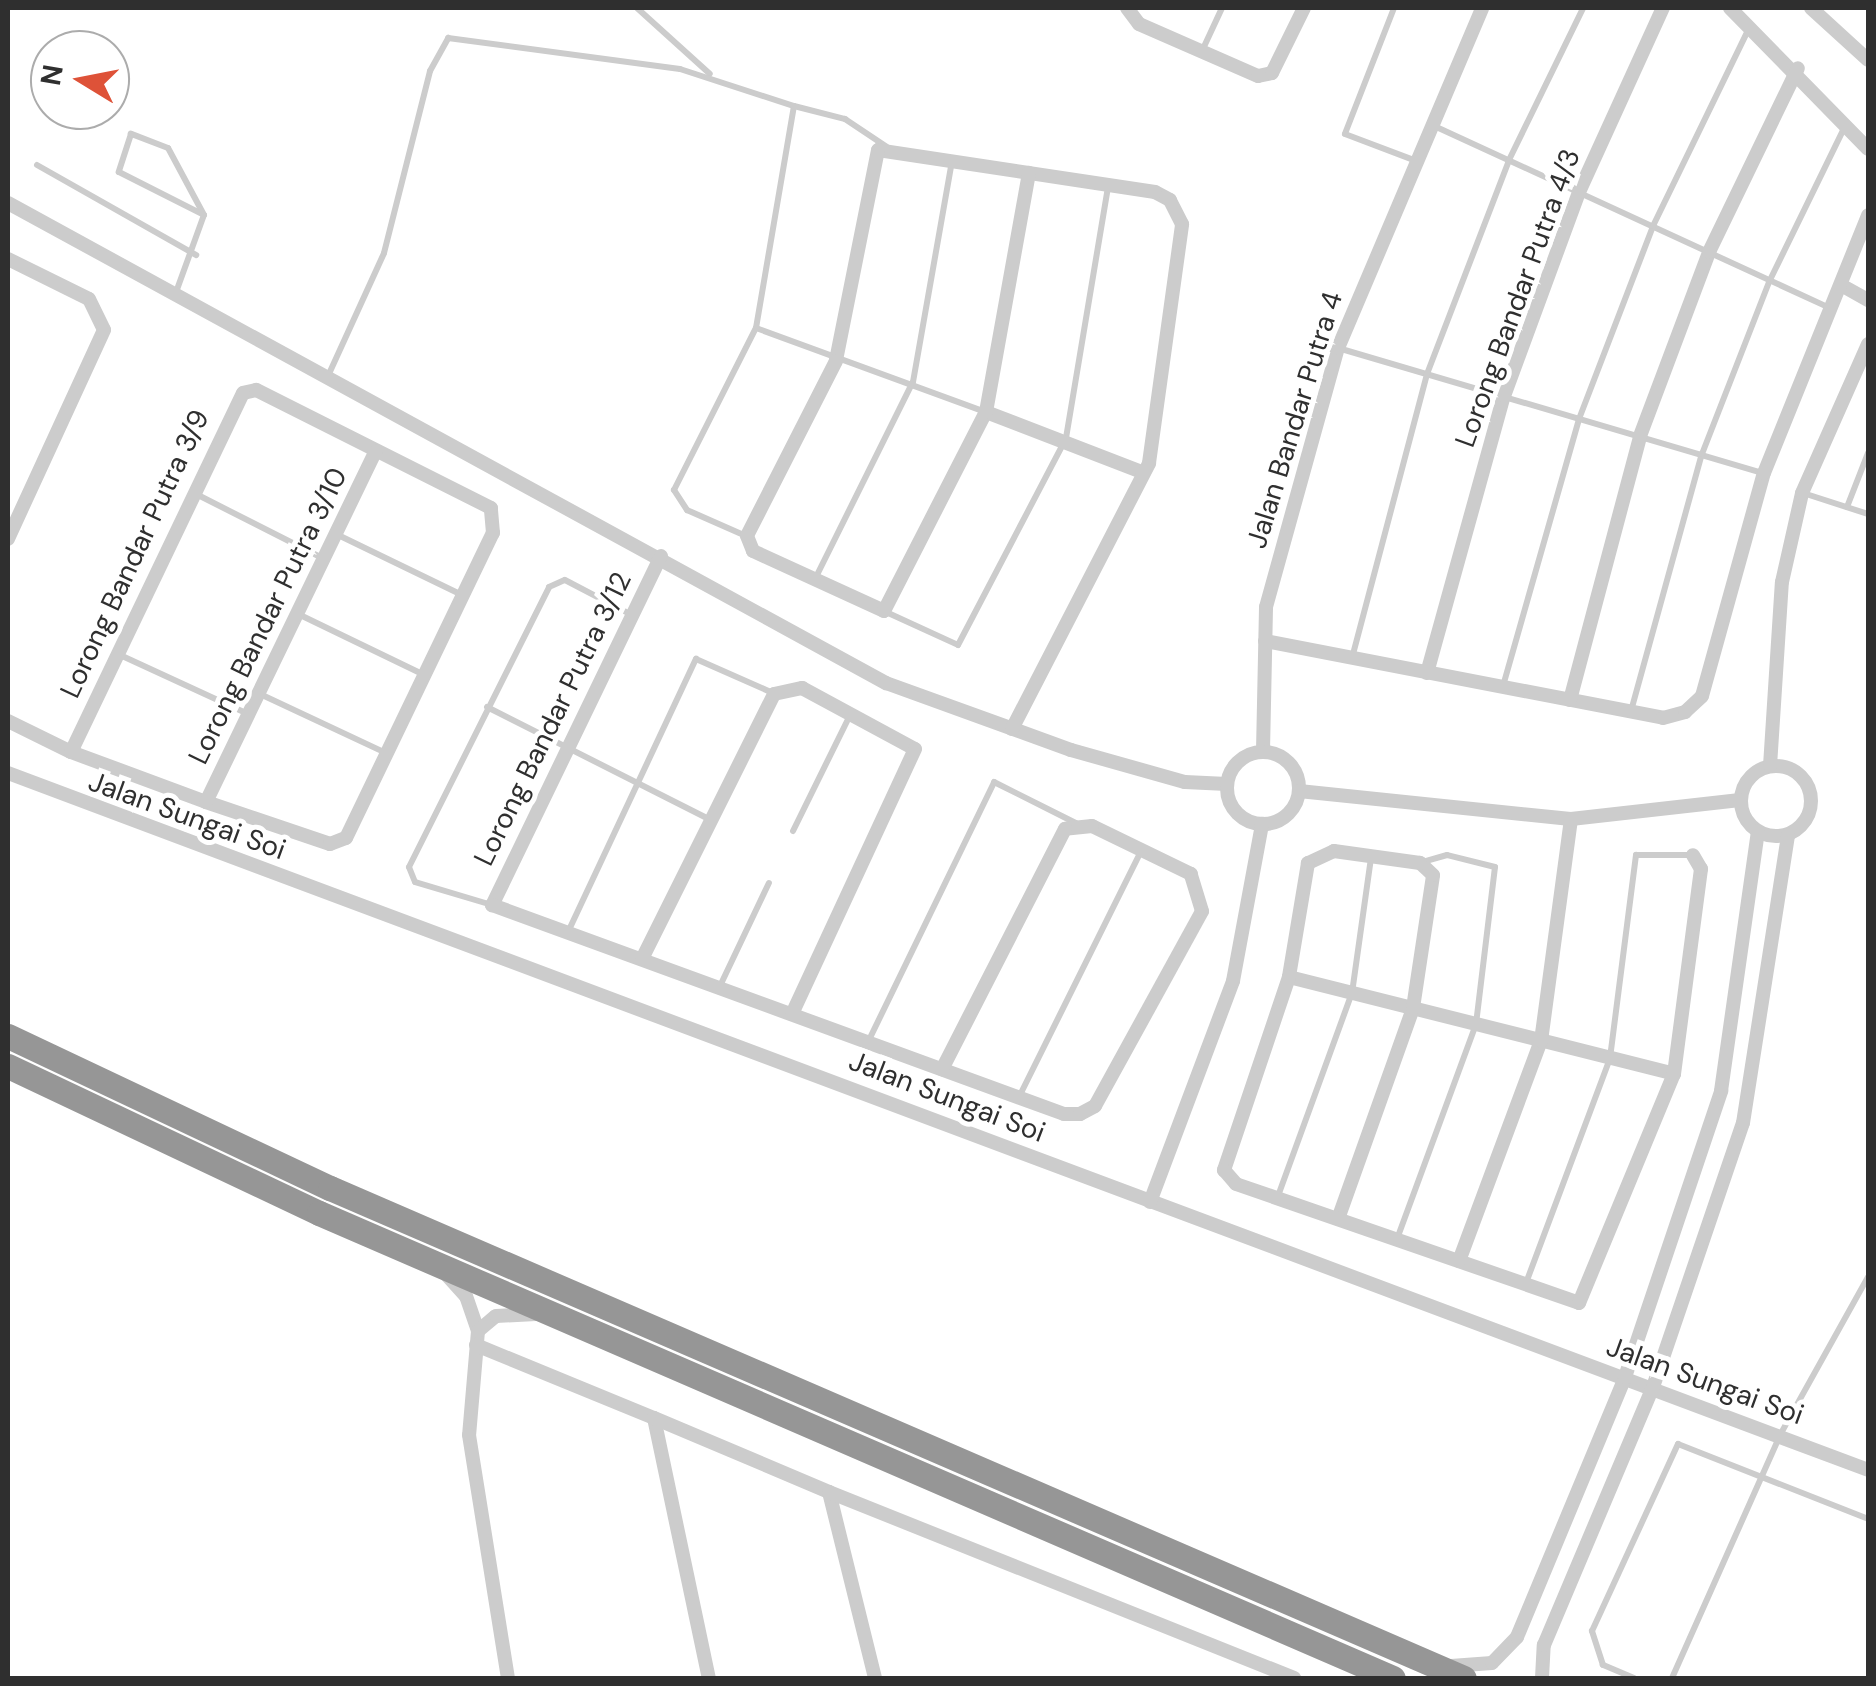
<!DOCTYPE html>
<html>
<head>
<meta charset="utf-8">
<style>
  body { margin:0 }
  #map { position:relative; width:1876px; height:1686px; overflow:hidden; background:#fff; font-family:"DM Sans",sans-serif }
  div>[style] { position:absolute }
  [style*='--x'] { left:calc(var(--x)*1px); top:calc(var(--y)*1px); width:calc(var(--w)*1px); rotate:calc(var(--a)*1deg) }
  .lane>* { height:6px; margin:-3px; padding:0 3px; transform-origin:3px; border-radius:3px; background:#ccc }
  .street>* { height:14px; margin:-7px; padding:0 7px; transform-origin:7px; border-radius:7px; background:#ccc }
  .street>.ring { margin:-7px; padding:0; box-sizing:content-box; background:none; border:14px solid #ccc; border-radius:50% }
  .highway>* { height:25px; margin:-12.5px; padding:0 12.5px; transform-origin:12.5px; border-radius:12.5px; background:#969696 }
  span { translate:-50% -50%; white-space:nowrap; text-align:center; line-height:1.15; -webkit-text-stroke:10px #fff; paint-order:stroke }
  .street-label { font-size:28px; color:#2f2f2f }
  .frame { position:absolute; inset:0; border:10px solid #2f2f2f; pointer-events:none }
  .north { position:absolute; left:30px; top:30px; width:100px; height:100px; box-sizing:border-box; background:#fff; border:2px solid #acacac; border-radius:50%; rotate:280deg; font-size:28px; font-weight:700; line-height:40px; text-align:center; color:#2f2f2f }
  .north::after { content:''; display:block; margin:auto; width:35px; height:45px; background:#de5238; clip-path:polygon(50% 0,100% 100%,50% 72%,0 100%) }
</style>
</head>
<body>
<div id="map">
  <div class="lane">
    <div style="--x:637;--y:8;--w:98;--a:42.1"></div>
    <div style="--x:1394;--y:8;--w:135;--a:111.3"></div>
    <div style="--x:1345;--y:134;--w:71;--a:20.7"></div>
    <div style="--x:1202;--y:51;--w:47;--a:-65.1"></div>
    <div style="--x:1432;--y:125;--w:437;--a:24.7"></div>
    <div style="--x:37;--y:165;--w:183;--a:29.5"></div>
    <div style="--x:175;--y:295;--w:85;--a:-70.1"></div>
    <div style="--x:204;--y:215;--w:76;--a:-118.2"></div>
    <div style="--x:168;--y:148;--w:40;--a:-159"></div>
    <div style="--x:131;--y:134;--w:40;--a:108"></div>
    <div style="--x:119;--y:172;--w:95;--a:26.8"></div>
    <div style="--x:756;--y:328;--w:244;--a:20.1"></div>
    <div style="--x:1338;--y:348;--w:442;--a:16.4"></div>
    <div style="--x:328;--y:376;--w:135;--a:-65.5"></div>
    <div style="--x:384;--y:253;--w:188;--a:-75.8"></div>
    <div style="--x:430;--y:71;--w:38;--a:-61"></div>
    <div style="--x:448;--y:38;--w:234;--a:7.6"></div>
    <div style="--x:680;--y:69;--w:120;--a:18"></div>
    <div style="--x:1803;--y:493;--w:68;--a:17.9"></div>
    <div style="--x:196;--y:494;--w:141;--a:26.9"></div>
    <div style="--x:1847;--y:507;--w:58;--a:-68.7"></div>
    <div style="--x:336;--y:534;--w:140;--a:25.8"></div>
    <div style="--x:746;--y:536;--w:64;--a:-156.2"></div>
    <div style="--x:687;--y:510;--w:24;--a:-123"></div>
    <div style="--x:674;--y:490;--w:182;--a:-63.2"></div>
    <div style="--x:756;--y:328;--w:225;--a:-80.3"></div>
    <div style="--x:794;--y:106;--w:53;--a:14.3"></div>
    <div style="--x:845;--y:119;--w:50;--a:33.7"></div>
    <div style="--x:814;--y:581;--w:222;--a:-63.6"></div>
    <div style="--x:913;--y:382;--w:225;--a:-80"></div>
    <div style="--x:886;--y:612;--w:79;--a:24.6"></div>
    <div style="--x:958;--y:645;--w:233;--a:-62.4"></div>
    <div style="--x:1066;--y:438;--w:254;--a:-80.5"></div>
    <div style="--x:296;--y:613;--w:142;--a:25.8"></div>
    <div style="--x:120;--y:655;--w:141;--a:24.7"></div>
    <div style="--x:1352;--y:658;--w:294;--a:-75.2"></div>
    <div style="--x:1427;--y:374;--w:229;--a:-69"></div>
    <div style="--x:1509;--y:160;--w:169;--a:-64"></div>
    <div style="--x:1503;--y:686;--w:278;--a:-74.1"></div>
    <div style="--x:1579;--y:419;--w:207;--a:-69"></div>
    <div style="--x:1653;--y:226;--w:218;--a:-64.1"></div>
    <div style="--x:260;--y:694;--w:137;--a:25.1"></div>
    <div style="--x:487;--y:707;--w:249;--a:26.8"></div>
    <div style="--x:1631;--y:711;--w:267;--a:-74.6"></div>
    <div style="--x:1702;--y:454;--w:187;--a:-68.7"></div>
    <div style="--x:1770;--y:280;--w:169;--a:-64"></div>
    <div style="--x:793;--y:831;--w:131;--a:-63.8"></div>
    <div style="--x:492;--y:905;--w:80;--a:-163.4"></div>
    <div style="--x:415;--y:882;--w:16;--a:-112"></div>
    <div style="--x:409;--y:867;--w:313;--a:-63.4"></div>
    <div style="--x:549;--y:587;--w:17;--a:-24"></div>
    <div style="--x:565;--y:580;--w:73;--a:27.6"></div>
    <div style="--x:568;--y:932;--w:302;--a:-64.9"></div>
    <div style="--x:696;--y:659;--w:84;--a:23.8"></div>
    <div style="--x:720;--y:986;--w:114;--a:-64.6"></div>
    <div style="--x:868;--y:1042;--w:289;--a:-64.1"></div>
    <div style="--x:994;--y:782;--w:92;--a:26.6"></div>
    <div style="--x:1020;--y:1095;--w:272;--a:-63.6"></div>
    <div style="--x:1278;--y:1196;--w:216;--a:-70"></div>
    <div style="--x:1352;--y:993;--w:136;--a:-82"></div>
    <div style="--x:1397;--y:1239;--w:229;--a:-69.8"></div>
    <div style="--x:1476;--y:1024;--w:158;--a:-83.1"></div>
    <div style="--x:1495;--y:867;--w:49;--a:-166"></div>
    <div style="--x:1447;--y:855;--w:26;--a:164"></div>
    <div style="--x:1526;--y:1283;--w:240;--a:-69.5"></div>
    <div style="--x:1610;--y:1058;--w:205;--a:-82.7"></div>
    <div style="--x:1636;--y:855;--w:56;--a:0"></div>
    <div style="--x:1634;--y:1678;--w:34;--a:-157"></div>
    <div style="--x:1603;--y:1665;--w:36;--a:-108"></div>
    <div style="--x:1592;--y:1631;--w:206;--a:-65.3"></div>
    <div style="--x:1678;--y:1444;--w:204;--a:21.5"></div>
    <div style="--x:1672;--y:1678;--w:266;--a:-66"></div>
    <div style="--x:1780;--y:1435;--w:181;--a:-60.9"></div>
  </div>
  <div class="street">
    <div style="--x:1127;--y:8;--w:20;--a:53"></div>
    <div style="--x:1139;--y:24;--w:130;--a:23.6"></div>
    <div style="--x:1258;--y:76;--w:14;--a:-12"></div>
    <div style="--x:1272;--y:73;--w:72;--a:-63.8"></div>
    <div style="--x:1730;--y:8;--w:197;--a:45.6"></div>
    <div style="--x:1811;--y:8;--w:77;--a:42.4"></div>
    <div style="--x:8;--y:203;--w:1001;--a:28.67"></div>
    <div style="--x:886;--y:683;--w:197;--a:19.9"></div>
    <div style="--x:1071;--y:750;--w:118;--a:15.7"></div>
    <div style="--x:1185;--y:782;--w:42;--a:2.7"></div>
    <div style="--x:8;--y:259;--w:90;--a:26.3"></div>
    <div style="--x:89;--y:299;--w:34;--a:64"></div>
    <div style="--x:104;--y:330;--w:230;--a:114.7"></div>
    <div style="--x:1841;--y:285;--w:31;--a:29"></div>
    <div style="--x:986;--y:412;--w:169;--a:21.1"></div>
    <div style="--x:661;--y:556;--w:388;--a:115.8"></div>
    <div style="--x:492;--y:905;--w:609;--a:20.07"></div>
    <div style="--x:1064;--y:1114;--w:16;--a:0"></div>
    <div style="--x:1080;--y:1114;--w:17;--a:-28"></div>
    <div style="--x:1095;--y:1106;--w:222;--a:-61.2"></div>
    <div style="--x:1202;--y:911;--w:39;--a:-107"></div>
    <div style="--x:1191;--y:874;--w:110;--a:-154.1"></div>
    <div style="--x:1092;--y:826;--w:27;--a:174"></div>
    <div style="--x:1065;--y:829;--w:270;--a:117.1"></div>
    <div style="--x:1265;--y:641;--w:405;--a:10.9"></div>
    <div style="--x:1663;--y:718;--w:23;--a:-15"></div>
    <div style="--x:1685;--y:712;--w:23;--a:-43"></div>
    <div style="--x:1702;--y:696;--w:231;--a:-74.5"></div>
    <div style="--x:1764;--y:473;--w:278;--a:-68"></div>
    <div style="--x:1427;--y:673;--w:288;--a:-74.5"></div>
    <div style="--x:1504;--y:396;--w:217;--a:-69.8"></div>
    <div style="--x:1579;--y:192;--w:202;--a:-65.5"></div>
    <div style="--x:1570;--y:700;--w:273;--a:-75.1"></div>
    <div style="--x:1640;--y:436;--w:197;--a:-69.4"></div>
    <div style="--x:1709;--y:252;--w:204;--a:-64.2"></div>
    <div style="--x:8;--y:721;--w:70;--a:26.2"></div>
    <div style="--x:71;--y:752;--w:144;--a:20.3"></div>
    <div style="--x:206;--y:802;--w:131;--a:18.7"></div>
    <div style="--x:330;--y:844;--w:17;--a:-21"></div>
    <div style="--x:346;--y:838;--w:339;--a:-64.3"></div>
    <div style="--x:493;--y:533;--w:25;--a:-95"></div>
    <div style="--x:491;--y:508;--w:263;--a:-153.3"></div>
    <div style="--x:256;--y:390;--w:13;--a:167"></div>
    <div style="--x:243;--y:393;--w:398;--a:115.6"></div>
    <div style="--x:1012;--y:729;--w:299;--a:-62.7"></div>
    <div style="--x:1149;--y:463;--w:241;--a:-82.1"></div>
    <div style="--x:1182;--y:224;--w:27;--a:-117"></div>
    <div style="--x:1170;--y:200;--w:17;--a:-152"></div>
    <div style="--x:1155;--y:192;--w:280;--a:-171.4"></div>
    <div style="--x:878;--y:150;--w:215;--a:101.3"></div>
    <div style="--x:836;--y:361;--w:196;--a:117"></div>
    <div style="--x:747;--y:536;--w:16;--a:68"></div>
    <div style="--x:753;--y:551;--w:144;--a:24.6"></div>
    <div style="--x:884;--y:611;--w:224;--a:-62.9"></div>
    <div style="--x:986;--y:412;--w:243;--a:-79.8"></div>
    <div style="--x:1263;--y:751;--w:144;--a:-88.8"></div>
    <div style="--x:1266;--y:607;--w:269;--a:-74.5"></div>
    <div style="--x:1338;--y:348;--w:369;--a:-67"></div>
    <div class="ring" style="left:1227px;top:752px;width:58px;height:58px"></div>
    <div class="ring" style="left:1741px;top:766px;width:56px;height:56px"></div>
    <div style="--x:1770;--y:766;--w:184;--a:-86.3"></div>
    <div style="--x:1782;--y:582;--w:91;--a:-77.3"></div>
    <div style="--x:1802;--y:493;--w:163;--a:-66.1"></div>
    <div style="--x:8;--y:773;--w:1986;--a:20.54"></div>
    <div style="--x:1299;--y:791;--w:273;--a:5.9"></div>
    <div style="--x:1571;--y:819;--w:170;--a:-6.4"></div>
    <div style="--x:206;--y:802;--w:389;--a:-64.2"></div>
    <div style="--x:642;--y:959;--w:296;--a:-63.5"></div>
    <div style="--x:774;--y:694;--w:29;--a:-12"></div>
    <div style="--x:802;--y:688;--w:128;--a:28.4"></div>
    <div style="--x:915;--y:749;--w:292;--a:114.9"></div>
    <div style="--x:1289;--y:977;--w:397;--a:14.1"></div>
    <div style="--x:1150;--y:1202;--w:236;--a:-69.4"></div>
    <div style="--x:1233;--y:981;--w:160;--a:-79.5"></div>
    <div style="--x:1338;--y:1219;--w:224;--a:-70.4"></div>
    <div style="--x:1413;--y:1008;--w:134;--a:-81.4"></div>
    <div style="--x:1433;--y:875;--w:18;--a:-137"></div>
    <div style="--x:1420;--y:863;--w:87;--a:-172.1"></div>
    <div style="--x:1334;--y:851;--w:29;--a:155"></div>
    <div style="--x:1308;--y:863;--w:116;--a:99.5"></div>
    <div style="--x:1289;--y:977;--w:204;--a:108.6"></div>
    <div style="--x:1224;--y:1170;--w:18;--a:49"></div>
    <div style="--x:1236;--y:1184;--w:363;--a:19.1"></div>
    <div style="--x:1579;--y:1303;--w:248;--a:-67.5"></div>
    <div style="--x:1674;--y:1074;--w:207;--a:-82.5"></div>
    <div style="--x:1701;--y:869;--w:16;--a:-120"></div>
    <div style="--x:1459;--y:1261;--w:235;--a:-69.6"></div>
    <div style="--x:1541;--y:1041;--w:224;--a:-82.3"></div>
    <div style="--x:445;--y:1273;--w:31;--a:48"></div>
    <div style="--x:466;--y:1296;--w:37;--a:71"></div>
    <div style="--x:478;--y:1331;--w:104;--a:94.9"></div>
    <div style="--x:469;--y:1435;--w:246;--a:80.9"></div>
    <div style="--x:478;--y:1331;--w:23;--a:-40"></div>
    <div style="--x:496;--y:1316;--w:40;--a:-2.9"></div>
    <div style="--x:476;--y:1345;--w:192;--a:22.3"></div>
    <div style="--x:654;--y:1418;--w:266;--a:78.1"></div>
    <div style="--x:654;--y:1418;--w:190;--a:22.9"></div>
    <div style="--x:829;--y:1492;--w:192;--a:76.1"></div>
    <div style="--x:829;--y:1492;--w:501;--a:21.8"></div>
    <div style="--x:1451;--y:1666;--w:41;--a:-4.2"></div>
    <div style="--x:1492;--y:1663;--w:36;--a:-46"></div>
    <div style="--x:1517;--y:1637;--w:282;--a:-67.4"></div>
    <div style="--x:1625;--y:1377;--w:302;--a:-71.4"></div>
    <div style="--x:1721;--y:1091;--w:262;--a:-81.9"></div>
    <div style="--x:1542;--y:1678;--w:33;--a:-87"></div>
    <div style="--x:1544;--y:1645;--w:280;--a:-67.1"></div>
    <div style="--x:1653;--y:1387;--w:279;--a:-71.2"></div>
    <div style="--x:1743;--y:1123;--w:291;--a:-81.1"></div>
  </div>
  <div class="highway">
    <div style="--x:8;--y:1036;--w:356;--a:25.3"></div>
    <div style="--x:330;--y:1188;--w:1235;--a:23.37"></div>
    <div style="--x:8;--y:1066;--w:344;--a:25.3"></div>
    <div style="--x:319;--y:1213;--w:1170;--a:23.41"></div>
  </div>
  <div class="street-label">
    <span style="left:1518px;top:298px;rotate:-70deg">Lorong Bandar Putra 4/3</span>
    <span style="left:1295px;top:420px;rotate:-73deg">Jalan Bandar Putra 4</span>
    <span style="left:135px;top:554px;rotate:-65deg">Lorong Bandar Putra 3/9</span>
    <span style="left:268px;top:616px;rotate:-64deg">Lorong Bandar Putra 3/10</span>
    <span style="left:553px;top:719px;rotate:-64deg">Lorong Bandar Putra 3/12</span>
    <span style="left:187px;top:816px;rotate:20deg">Jalan Sungai Soi</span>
    <span style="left:947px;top:1097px;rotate:21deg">Jalan Sungai Soi</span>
    <span style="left:1705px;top:1381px;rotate:20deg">Jalan Sungai Soi</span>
  </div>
  <div class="frame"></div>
  <div class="north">N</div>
</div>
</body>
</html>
